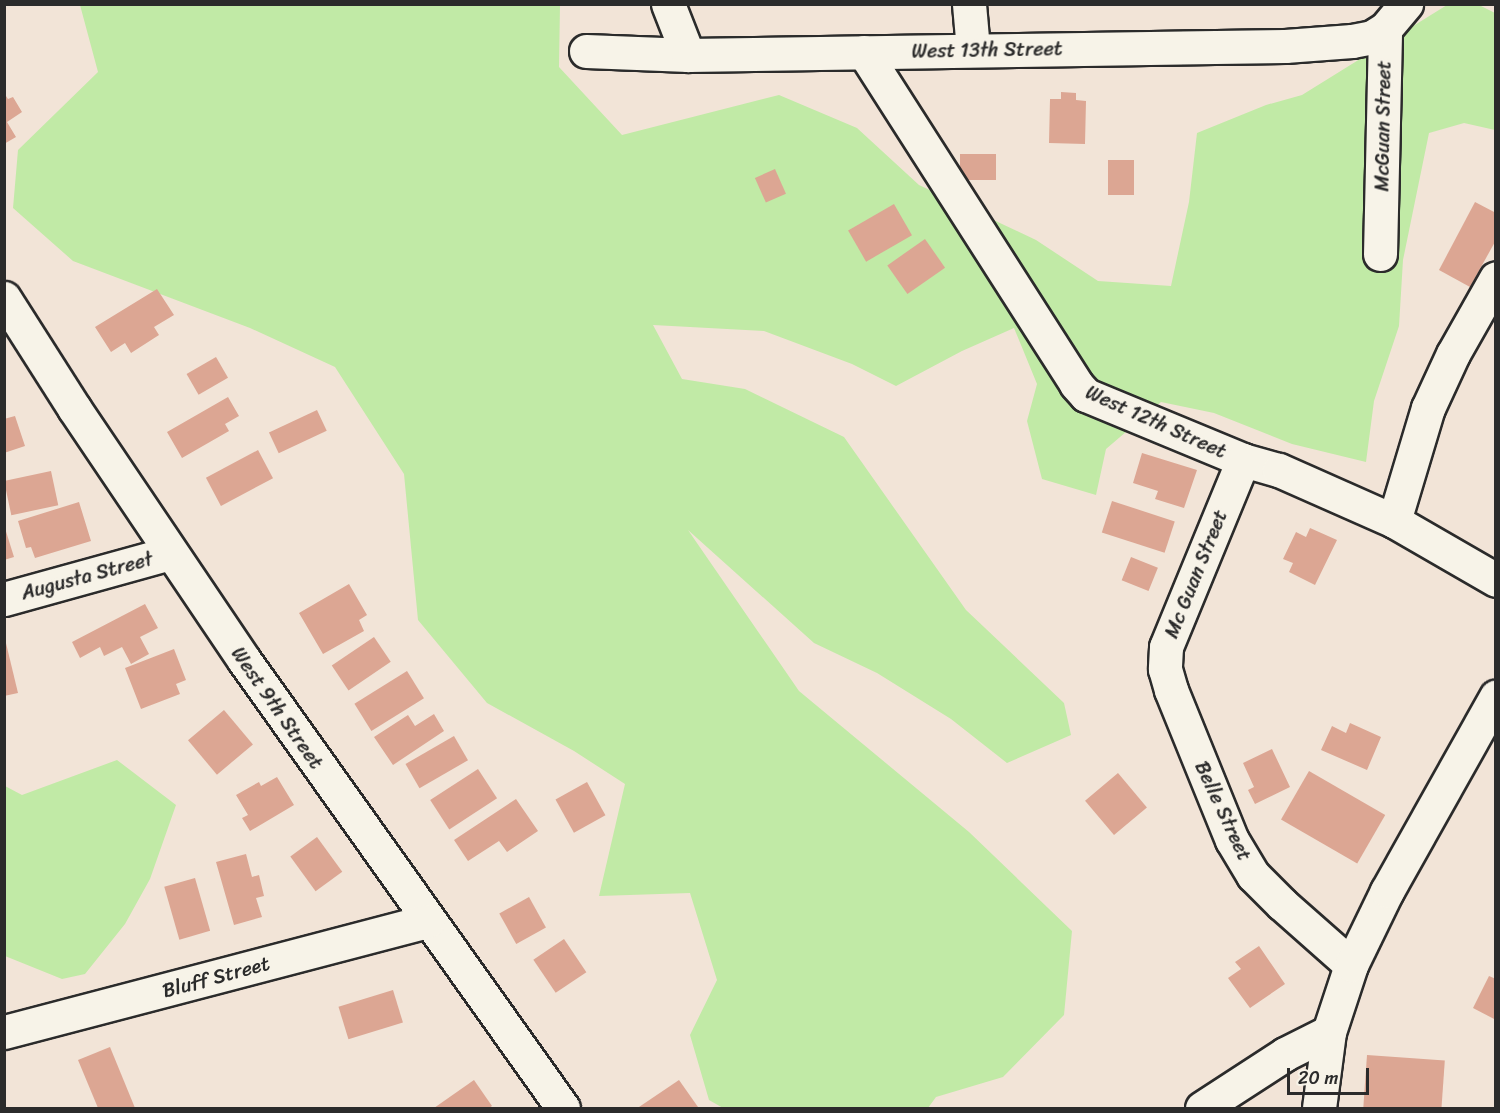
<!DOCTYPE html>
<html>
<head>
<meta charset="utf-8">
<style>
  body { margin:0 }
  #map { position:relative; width:1500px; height:1113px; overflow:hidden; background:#f2e4d7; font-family:Sriracha,sans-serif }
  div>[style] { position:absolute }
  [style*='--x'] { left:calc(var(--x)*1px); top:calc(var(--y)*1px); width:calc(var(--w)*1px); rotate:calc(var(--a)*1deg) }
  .green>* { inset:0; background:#c1eaa6 }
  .building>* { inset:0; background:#dca693; transform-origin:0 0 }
  .roads { filter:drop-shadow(2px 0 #2b2b2b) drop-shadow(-2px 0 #2b2b2b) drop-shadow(0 2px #2b2b2b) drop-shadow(0 -2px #2b2b2b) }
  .minor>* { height:33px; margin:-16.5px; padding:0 16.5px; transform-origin:16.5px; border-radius:16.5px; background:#f7f3e8 }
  span { translate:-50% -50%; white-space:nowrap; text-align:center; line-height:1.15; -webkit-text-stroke:4.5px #f7f3e8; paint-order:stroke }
  .street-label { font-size:20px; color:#2b2b2b }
  .frame { position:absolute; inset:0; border:6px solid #2b2b2b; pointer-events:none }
  .scale { position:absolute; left:1287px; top:1068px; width:82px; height:27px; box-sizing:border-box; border:3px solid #2b2b2b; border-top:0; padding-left:8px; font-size:18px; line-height:21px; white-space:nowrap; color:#2b2b2b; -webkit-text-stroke:4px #f7f3e8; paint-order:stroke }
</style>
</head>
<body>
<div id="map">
  <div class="green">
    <div style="clip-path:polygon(80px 5px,560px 5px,559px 67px,622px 135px,779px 95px,857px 128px,919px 185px,1036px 240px,1098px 281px,1171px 286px,1189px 202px,1197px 133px,1266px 105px,1302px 95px,1447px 5px,1479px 5px,1495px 13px,1495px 130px,1464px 123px,1429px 133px,1403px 260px,1399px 326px,1374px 401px,1366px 462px,1292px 444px,1214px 413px,1161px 402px,1106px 449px,1096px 495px,1042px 479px,1027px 421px,1037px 384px,1014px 328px,962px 351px,896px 386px,852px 364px,764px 331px,653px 325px,682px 379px,745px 389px,844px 437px,966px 610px,1064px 703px,1071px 735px,1007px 763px,951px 719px,877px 673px,814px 643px,688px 530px,799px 691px,969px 832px,1072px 931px,1064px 1015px,1003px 1077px,936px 1097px,928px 1108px,723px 1108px,709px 1100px,690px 1035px,717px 980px,690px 893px,599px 896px,625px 784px,574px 751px,487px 703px,418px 620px,404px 474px,335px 367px,250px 328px,73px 261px,13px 208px,18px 150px,98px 72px)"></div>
    <div style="clip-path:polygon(117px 760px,176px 805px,150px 879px,125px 924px,85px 974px,62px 979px,5px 956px,5px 786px,22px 795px)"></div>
  </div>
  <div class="building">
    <div style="clip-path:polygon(1061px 92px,1076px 93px,1076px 100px,1086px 101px,1085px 144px,1049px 143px,1050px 99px,1061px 99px)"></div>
    <div style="clip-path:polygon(4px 93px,8px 99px,13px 97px,22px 112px,7px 122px,16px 137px,4px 144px)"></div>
    <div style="left:960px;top:154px;width:36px;height:26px"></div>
    <div style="left:1134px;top:160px;width:35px;height:26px;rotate:90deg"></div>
    <div style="left:775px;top:169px;width:27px;height:22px;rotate:66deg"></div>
    <div style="clip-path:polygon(1475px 202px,1496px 213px,1496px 240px,1470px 287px,1439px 270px)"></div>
    <div style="left:894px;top:204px;width:36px;height:53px;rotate:60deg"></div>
    <div style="left:925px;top:239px;width:35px;height:46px;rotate:55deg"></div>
    <div style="clip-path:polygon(157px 289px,174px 315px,154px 327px,159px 335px,131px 353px,125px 343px,111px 352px,95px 327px)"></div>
    <div style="left:216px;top:357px;width:24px;height:34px;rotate:60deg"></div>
    <div style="clip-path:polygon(228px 397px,239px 416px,225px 424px,229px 431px,182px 458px,167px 432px)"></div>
    <div style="left:317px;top:410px;width:23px;height:53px;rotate:65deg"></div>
    <div style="clip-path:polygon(15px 416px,25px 446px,4px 453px,4px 419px)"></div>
    <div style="left:258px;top:450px;width:32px;height:59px;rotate:62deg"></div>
    <div style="clip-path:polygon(1142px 453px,1197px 470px,1184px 508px,1155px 499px,1158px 491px,1133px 483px)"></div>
    <div style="left:51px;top:471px;width:35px;height:48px;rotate:78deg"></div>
    <div style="left:1112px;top:501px;width:66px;height:33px;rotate:18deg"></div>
    <div style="clip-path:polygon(79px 502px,91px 541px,35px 558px,31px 547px,26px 548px,18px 521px)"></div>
    <div style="clip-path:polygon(4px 525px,14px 557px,4px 560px)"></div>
    <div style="clip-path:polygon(1310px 528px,1337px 540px,1315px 585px,1289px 572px,1293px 563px,1283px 559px,1296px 532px,1306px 537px)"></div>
    <div style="left:1131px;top:557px;width:29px;height:25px;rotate:22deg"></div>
    <div style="clip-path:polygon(349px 584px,367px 615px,359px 620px,364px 631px,323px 654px,299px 613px)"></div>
    <div style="clip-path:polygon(145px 604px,158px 628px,140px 637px,149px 654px,131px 664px,122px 647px,104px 656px,100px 647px,80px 658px,72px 642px)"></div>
    <div style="left:374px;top:637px;width:30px;height:51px;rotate:56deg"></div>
    <div style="clip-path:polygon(5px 639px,18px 693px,4px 696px,4px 640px)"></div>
    <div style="clip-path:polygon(174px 649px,186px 680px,176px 684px,180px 694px,141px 709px,125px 668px)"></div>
    <div style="left:407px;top:671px;width:32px;height:62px;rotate:58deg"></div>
    <div style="left:224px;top:710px;width:45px;height:47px;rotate:50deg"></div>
    <div style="clip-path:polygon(434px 714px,444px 731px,393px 765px,374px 737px,408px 715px,415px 726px)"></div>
    <div style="clip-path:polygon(1350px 723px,1381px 737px,1367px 770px,1321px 750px,1332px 726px,1346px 733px)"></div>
    <div style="left:454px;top:736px;width:28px;height:56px;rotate:60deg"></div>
    <div style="clip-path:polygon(1272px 749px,1290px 787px,1255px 804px,1248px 790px,1254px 787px,1243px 763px)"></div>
    <div style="left:478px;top:769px;width:35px;height:57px;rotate:57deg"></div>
    <div style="left:1309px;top:771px;width:88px;height:56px;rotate:30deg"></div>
    <div style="left:1118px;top:773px;width:45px;height:43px;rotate:50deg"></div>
    <div style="clip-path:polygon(277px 777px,294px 805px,250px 831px,242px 818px,248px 815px,236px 795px,259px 782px,261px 786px)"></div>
    <div style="left:587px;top:782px;width:38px;height:36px;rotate:61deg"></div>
    <div style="clip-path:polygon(516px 799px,538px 831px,507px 852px,499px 841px,468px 861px,454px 840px)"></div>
    <div style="left:317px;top:837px;width:43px;height:33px;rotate:54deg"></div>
    <div style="clip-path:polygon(246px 854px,252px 877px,259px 875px,264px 896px,256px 898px,262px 917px,234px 925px,216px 862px)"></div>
    <div style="left:195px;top:878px;width:55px;height:32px;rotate:74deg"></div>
    <div style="left:529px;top:897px;width:35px;height:34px;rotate:61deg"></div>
    <div style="left:564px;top:939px;width:40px;height:37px;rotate:56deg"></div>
    <div style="clip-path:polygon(1259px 946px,1285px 984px,1250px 1008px,1228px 978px,1241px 969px,1235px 962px)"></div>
    <div style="clip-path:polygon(1489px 976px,1496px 979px,1496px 1020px,1473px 1008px)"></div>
    <div style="left:393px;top:990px;width:34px;height:57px;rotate:73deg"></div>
    <div style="clip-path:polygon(110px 1047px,135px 1108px,98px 1108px,78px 1060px)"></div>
    <div style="left:1367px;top:1055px;width:78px;height:53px;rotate:4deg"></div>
    <div style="clip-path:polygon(474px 1080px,492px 1106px,489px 1108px,434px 1108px)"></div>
    <div style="clip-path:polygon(679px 1080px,698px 1107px,640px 1108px,639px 1107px)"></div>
  </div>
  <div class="roads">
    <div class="minor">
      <div style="--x:668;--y:4;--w:55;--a:68.6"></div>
      <div style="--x:969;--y:4;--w:46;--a:85"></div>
      <div style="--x:586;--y:51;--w:102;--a:2.2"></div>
      <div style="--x:688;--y:55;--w:597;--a:-0.86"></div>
      <div style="--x:1285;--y:46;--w:67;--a:-4.3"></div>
      <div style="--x:1352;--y:41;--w:20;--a:-11"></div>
      <div style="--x:1372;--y:37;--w:15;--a:-32"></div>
      <div style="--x:864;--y:52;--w:394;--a:57.4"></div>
      <div style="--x:1076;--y:384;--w:15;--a:48"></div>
      <div style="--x:1086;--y:395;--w:170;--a:22.5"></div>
      <div style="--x:1243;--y:460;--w:37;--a:16"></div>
      <div style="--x:1279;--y:470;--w:126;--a:23.9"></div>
      <div style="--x:1394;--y:521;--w:118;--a:30"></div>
      <div style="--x:1380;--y:254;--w:225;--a:-88.7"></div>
      <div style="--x:1385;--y:29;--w:33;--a:-50"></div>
      <div style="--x:4;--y:298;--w:130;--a:57.5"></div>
      <div style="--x:74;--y:408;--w:304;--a:56"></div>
      <div style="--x:244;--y:660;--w:550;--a:54.55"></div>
      <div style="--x:1243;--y:460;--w:202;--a:112.4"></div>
      <div style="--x:1166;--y:647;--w:22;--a:93"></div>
      <div style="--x:1165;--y:669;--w:22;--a:74"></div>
      <div style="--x:1171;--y:690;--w:162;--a:67.9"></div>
      <div style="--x:1232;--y:840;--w:41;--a:59"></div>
      <div style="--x:1253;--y:875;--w:41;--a:45"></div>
      <div style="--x:1282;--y:904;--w:92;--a:41.5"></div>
      <div style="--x:1394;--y:521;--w:118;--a:-73.3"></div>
      <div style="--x:1428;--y:408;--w:60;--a:-65.2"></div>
      <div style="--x:1453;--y:354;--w:87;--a:-60.5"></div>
      <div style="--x:4;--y:599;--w:172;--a:-15.5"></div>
      <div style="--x:4;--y:1032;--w:438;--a:-14.7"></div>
      <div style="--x:1202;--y:1108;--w:99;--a:-33"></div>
      <div style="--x:1285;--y:1054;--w:49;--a:-26.6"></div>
      <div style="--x:1319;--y:1108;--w:77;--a:-82.5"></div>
      <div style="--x:1329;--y:1032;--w:71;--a:-71.8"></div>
      <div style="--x:1351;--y:965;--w:82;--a:-64.1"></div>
      <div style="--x:1387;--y:891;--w:223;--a:-60.7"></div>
    </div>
  </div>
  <div class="street-label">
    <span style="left:987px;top:50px;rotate:-1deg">West 13th Street</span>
    <span style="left:1383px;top:126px;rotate:-89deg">McGuan Street</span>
    <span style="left:1156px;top:422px;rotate:24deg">West 12th Street</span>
    <span style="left:1196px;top:574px;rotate:-68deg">Mc Guan Street</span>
    <span style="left:87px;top:576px;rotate:-15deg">Augusta Street</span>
    <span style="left:277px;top:708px;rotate:55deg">West 9th Street</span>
    <span style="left:1223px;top:811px;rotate:65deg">Belle Street</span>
    <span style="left:216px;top:977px;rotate:-15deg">Bluff Street</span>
  </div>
  <div class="frame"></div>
  <div class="scale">20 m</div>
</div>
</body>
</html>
